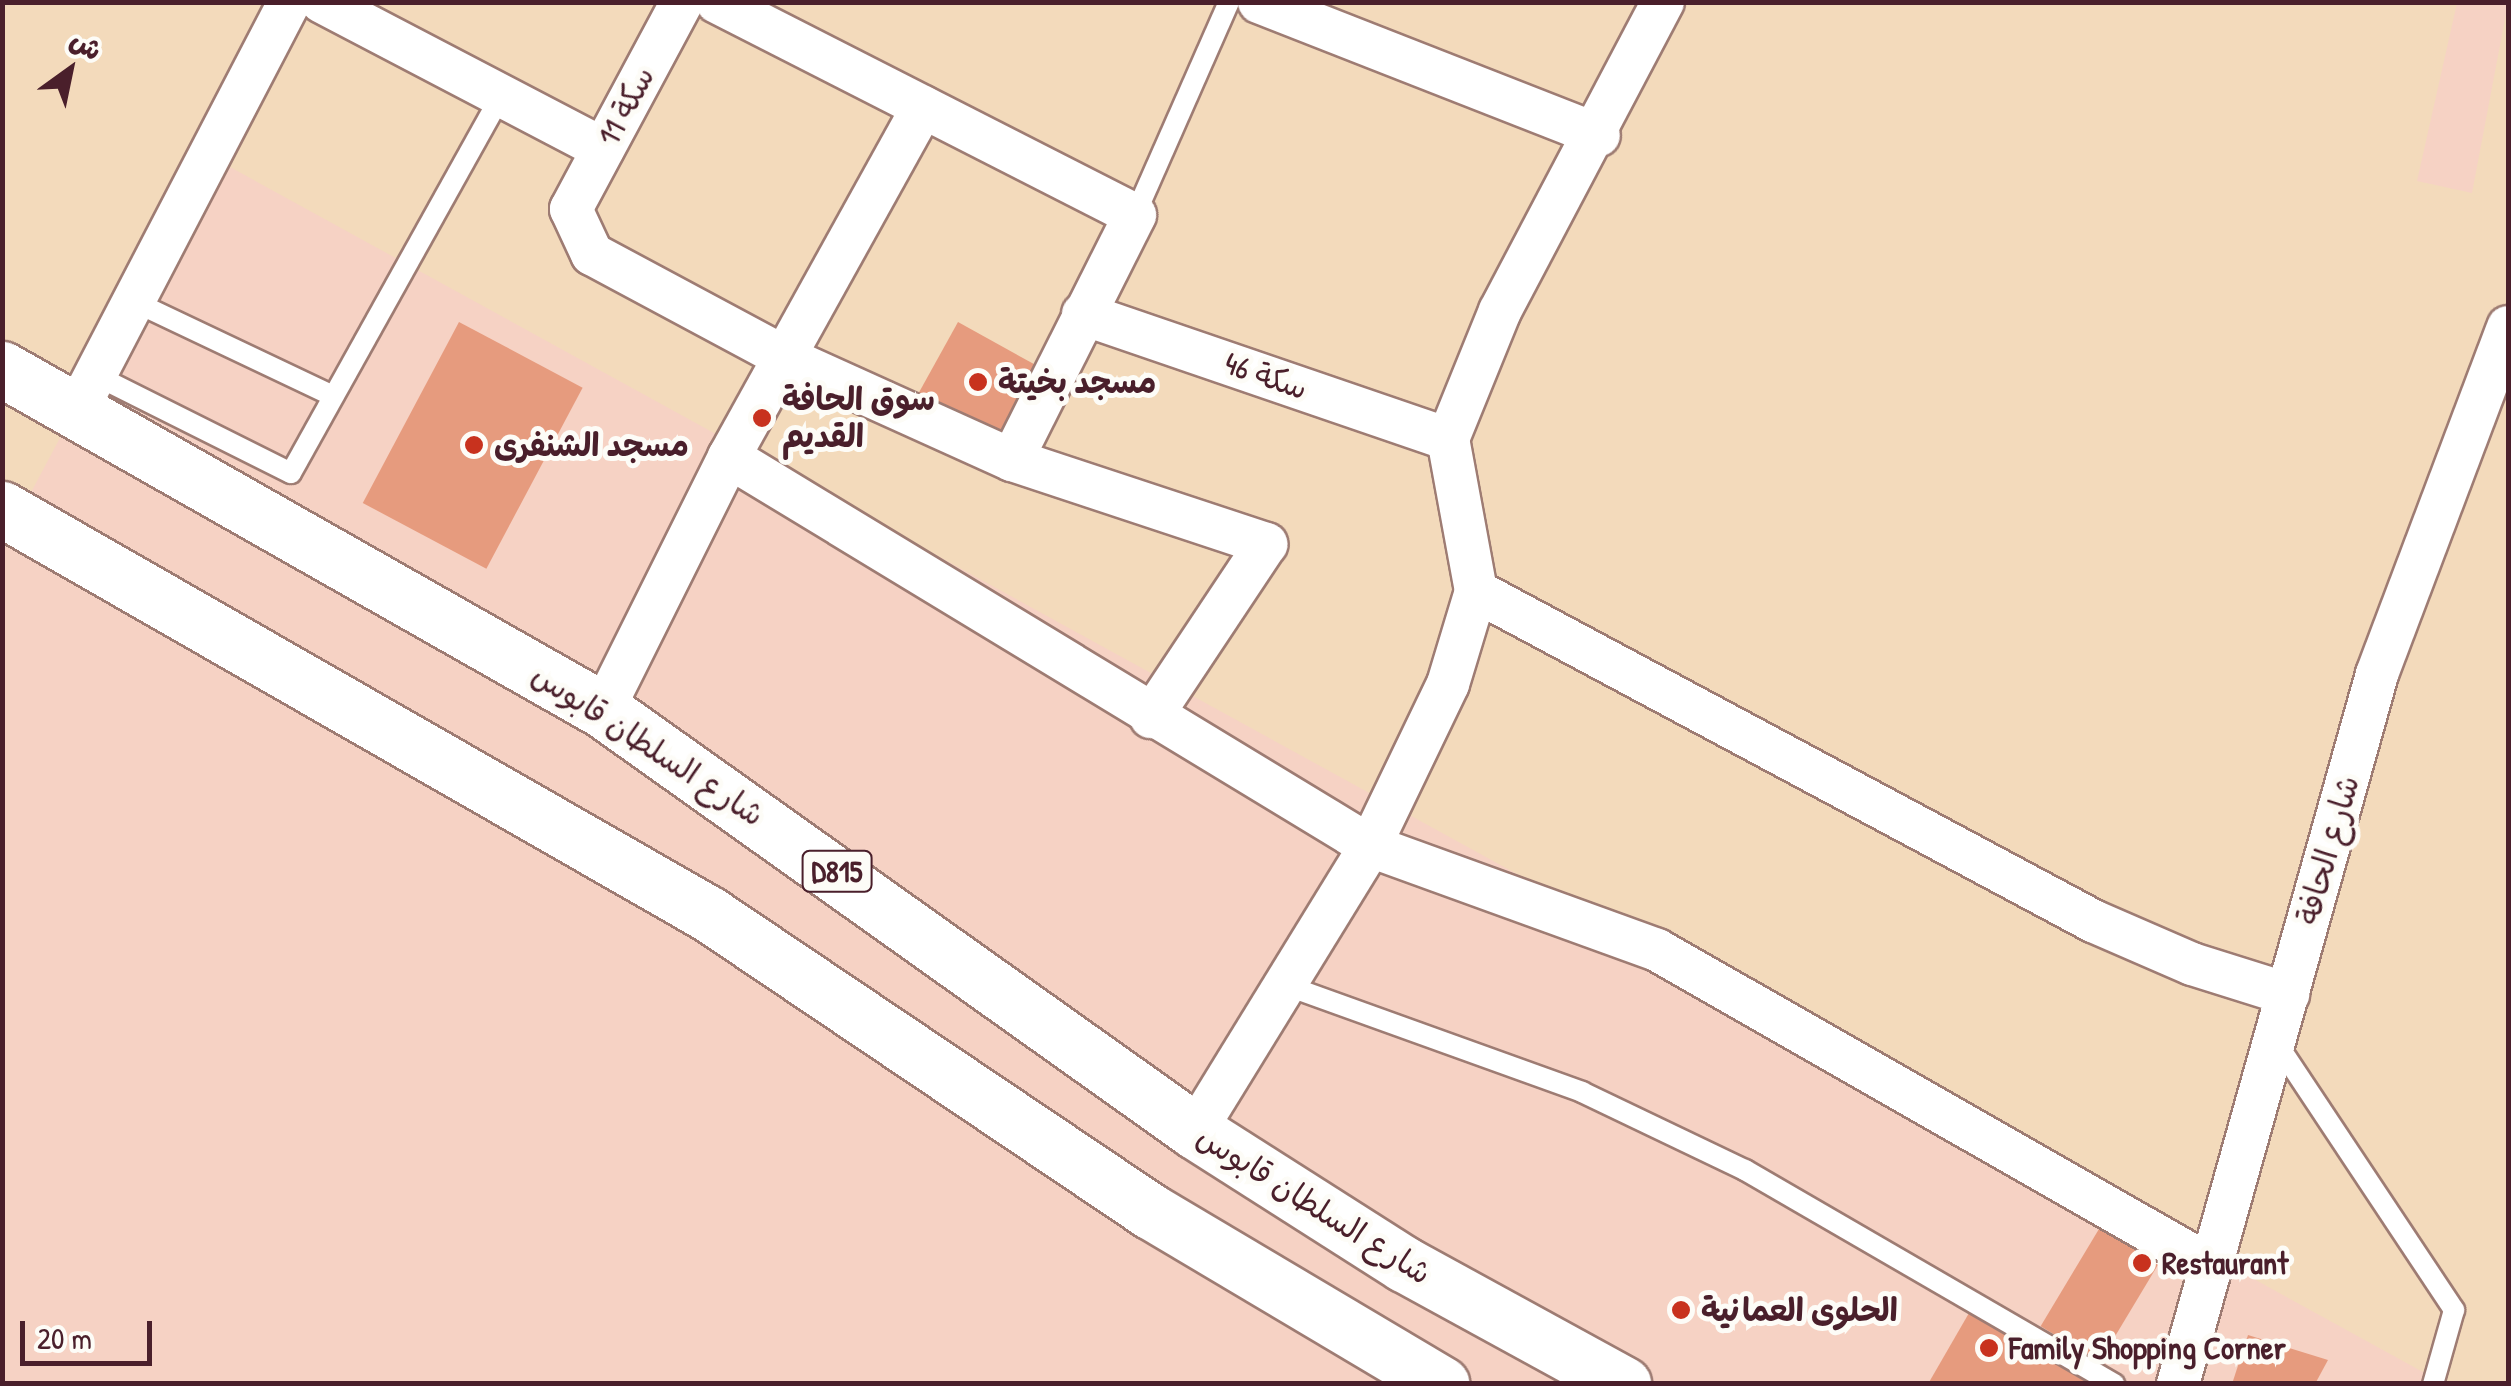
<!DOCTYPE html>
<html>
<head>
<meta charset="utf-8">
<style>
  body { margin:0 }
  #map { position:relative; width:2511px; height:1386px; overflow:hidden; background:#f3dabb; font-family:"Patrick Hand","Playpen Sans Arabic",sans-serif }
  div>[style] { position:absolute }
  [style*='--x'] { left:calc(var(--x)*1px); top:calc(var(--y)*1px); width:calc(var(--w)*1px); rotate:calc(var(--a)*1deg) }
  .built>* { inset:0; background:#f6d2c4 }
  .building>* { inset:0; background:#e69b7e; transform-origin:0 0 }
  .roads { filter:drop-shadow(2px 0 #9e7c73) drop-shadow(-2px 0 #9e7c73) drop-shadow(0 2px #9e7c73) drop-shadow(0 -2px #9e7c73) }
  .service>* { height:20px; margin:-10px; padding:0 10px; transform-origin:10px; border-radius:10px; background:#fff }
  .minor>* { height:42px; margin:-21px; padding:0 21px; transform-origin:21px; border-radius:21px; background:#fff }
  .primary>* { height:55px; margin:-27.5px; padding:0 27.5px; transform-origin:27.5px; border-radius:27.5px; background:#fff }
  .dots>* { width:28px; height:28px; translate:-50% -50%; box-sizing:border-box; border:5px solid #fdfcf7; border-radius:50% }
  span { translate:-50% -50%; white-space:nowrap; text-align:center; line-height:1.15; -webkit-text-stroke:10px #fdfcf7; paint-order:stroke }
  .shield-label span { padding:2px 8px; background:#fdfcf7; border:2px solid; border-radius:8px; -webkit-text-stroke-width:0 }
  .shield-label { font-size:30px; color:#4a1f2b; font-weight:700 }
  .street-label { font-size:32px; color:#4a1f2b }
  .poi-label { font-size:32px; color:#4a1f2b; font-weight:700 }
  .left { translate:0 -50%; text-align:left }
  .frame { position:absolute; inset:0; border:5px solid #4a1f2b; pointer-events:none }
  .north { position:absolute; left:20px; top:20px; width:100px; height:100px; -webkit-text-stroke:8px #fdfcf7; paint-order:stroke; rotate:33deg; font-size:28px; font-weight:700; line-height:40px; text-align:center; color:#4a1f2b }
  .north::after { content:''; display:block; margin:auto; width:35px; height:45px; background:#4a1f2b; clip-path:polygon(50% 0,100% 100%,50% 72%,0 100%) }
  .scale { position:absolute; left:20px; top:1321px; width:132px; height:45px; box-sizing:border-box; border:5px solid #4a1f2b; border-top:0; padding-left:12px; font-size:30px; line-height:35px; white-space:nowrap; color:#4a1f2b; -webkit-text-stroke:8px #fdfcf7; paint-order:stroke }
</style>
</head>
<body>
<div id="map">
  <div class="built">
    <div style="clip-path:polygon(2457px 3px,2508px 3px,2472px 193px,2417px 181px)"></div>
    <div style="clip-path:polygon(210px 156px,2443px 1383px,3px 1384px,3px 545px)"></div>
  </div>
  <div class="building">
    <div style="left:459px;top:322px;width:140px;height:205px;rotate:28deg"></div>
    <div style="left:958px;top:322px;width:93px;height:86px;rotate:29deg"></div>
    <div style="left:2105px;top:1219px;width:69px;height:125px;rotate:31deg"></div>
    <div style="clip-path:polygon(1969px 1313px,2090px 1384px,1928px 1384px)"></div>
    <div style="clip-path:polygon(2248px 1335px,2328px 1360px,2315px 1384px,2232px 1384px)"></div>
  </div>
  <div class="roads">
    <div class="service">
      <div style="--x:1135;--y:215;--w:233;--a:-66.2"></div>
      <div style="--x:135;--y:302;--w:217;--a:25.4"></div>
      <div style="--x:95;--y:375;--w:219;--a:26.6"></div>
      <div style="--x:291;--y:473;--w:432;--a:-60.9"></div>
      <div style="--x:1288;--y:986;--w:313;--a:19.8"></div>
      <div style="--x:1582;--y:1092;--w:181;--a:25.6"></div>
      <div style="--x:1745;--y:1170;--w:427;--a:30.1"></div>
      <div style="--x:2276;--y:1042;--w:322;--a:56.4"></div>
      <div style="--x:2454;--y:1310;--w:77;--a:105.8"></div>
    </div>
    <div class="minor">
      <div style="--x:322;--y:2;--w:317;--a:27.6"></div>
      <div style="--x:682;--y:2;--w:235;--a:118.2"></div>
      <div style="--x:571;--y:209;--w:50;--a:65"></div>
      <div style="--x:592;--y:254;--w:218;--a:28.2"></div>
      <div style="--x:784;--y:357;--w:250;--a:24.3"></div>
      <div style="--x:1012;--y:460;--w:268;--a:18.3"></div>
      <div style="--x:1266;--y:544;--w:208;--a:123.6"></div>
      <div style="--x:717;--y:2;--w:469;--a:27"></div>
      <div style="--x:1135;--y:215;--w:274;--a:116.7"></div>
      <div style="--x:1259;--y:2;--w:365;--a:21.4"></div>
      <div style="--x:1083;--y:314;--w:386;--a:18.9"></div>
      <div style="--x:77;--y:410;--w:460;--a:-62.5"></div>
      <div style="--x:729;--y:457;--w:750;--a:31.25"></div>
      <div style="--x:1370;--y:846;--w:305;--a:19.9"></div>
      <div style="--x:1657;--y:950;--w:639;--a:29.73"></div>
      <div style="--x:1476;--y:591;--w:700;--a:28.14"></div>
      <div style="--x:2093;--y:921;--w:108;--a:23.5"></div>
      <div style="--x:2192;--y:964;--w:101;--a:17.4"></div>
      <div style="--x:603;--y:710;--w:283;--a:-63.5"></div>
      <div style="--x:729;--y:457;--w:400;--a:-61"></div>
      <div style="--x:1195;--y:1131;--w:334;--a:-58.4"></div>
      <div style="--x:1370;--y:846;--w:180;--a:-64.3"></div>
      <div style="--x:1448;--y:684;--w:97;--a:-73.2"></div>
      <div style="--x:1476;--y:591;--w:155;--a:-100.4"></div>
      <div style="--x:1448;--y:439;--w:138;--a:-67.9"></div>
      <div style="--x:1500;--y:311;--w:349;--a:-62.2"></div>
      <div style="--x:2178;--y:1384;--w:737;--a:-74.34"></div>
      <div style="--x:2377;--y:674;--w:371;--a:-69.3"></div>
    </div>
    <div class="primary">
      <div style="--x:2;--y:369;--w:691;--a:29.57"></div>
      <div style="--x:603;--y:710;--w:726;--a:35.42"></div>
      <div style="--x:1195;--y:1131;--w:248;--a:32.5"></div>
      <div style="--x:1404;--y:1264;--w:250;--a:28.7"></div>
      <div style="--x:2;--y:509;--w:815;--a:29.81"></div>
      <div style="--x:709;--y:914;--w:532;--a:33.96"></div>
      <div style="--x:1150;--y:1211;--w:339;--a:30.7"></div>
    </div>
  </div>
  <div class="dots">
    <div style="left:978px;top:382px;background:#c8321e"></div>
    <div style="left:762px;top:418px;background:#c8321e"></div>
    <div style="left:474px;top:445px;background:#c8321e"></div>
    <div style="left:2142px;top:1263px;background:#c8321e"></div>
    <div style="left:1681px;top:1310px;background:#c8321e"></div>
    <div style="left:1989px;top:1348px;background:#c8321e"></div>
  </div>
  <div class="shield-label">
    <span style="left:837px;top:871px">D815</span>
  </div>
  <div class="street-label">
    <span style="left:626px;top:106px;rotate:-62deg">سكة 11</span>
    <span style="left:1266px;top:376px;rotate:19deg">سكة 46</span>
    <span style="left:648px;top:745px;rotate:33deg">شارع السلطان قابوس</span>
    <span style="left:2328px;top:850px;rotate:-74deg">شارع الحافة</span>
    <span style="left:1314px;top:1205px;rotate:32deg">شارع السلطان قابوس</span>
  </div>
  <div class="poi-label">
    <span class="left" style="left:998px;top:382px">مسجد بخيتة</span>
    <span class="left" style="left:782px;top:418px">سوق الحافة<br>القديم</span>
    <span class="left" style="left:494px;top:445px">مسجد الشنفرى</span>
    <span class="left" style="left:2162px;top:1263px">Restaurant</span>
    <span class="left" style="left:1701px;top:1310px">الحلوى العمانية</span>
    <span class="left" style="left:2009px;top:1348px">Family Shopping Corner</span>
  </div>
  <div class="frame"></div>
  <div class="north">ش</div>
  <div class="scale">20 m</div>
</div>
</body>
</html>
